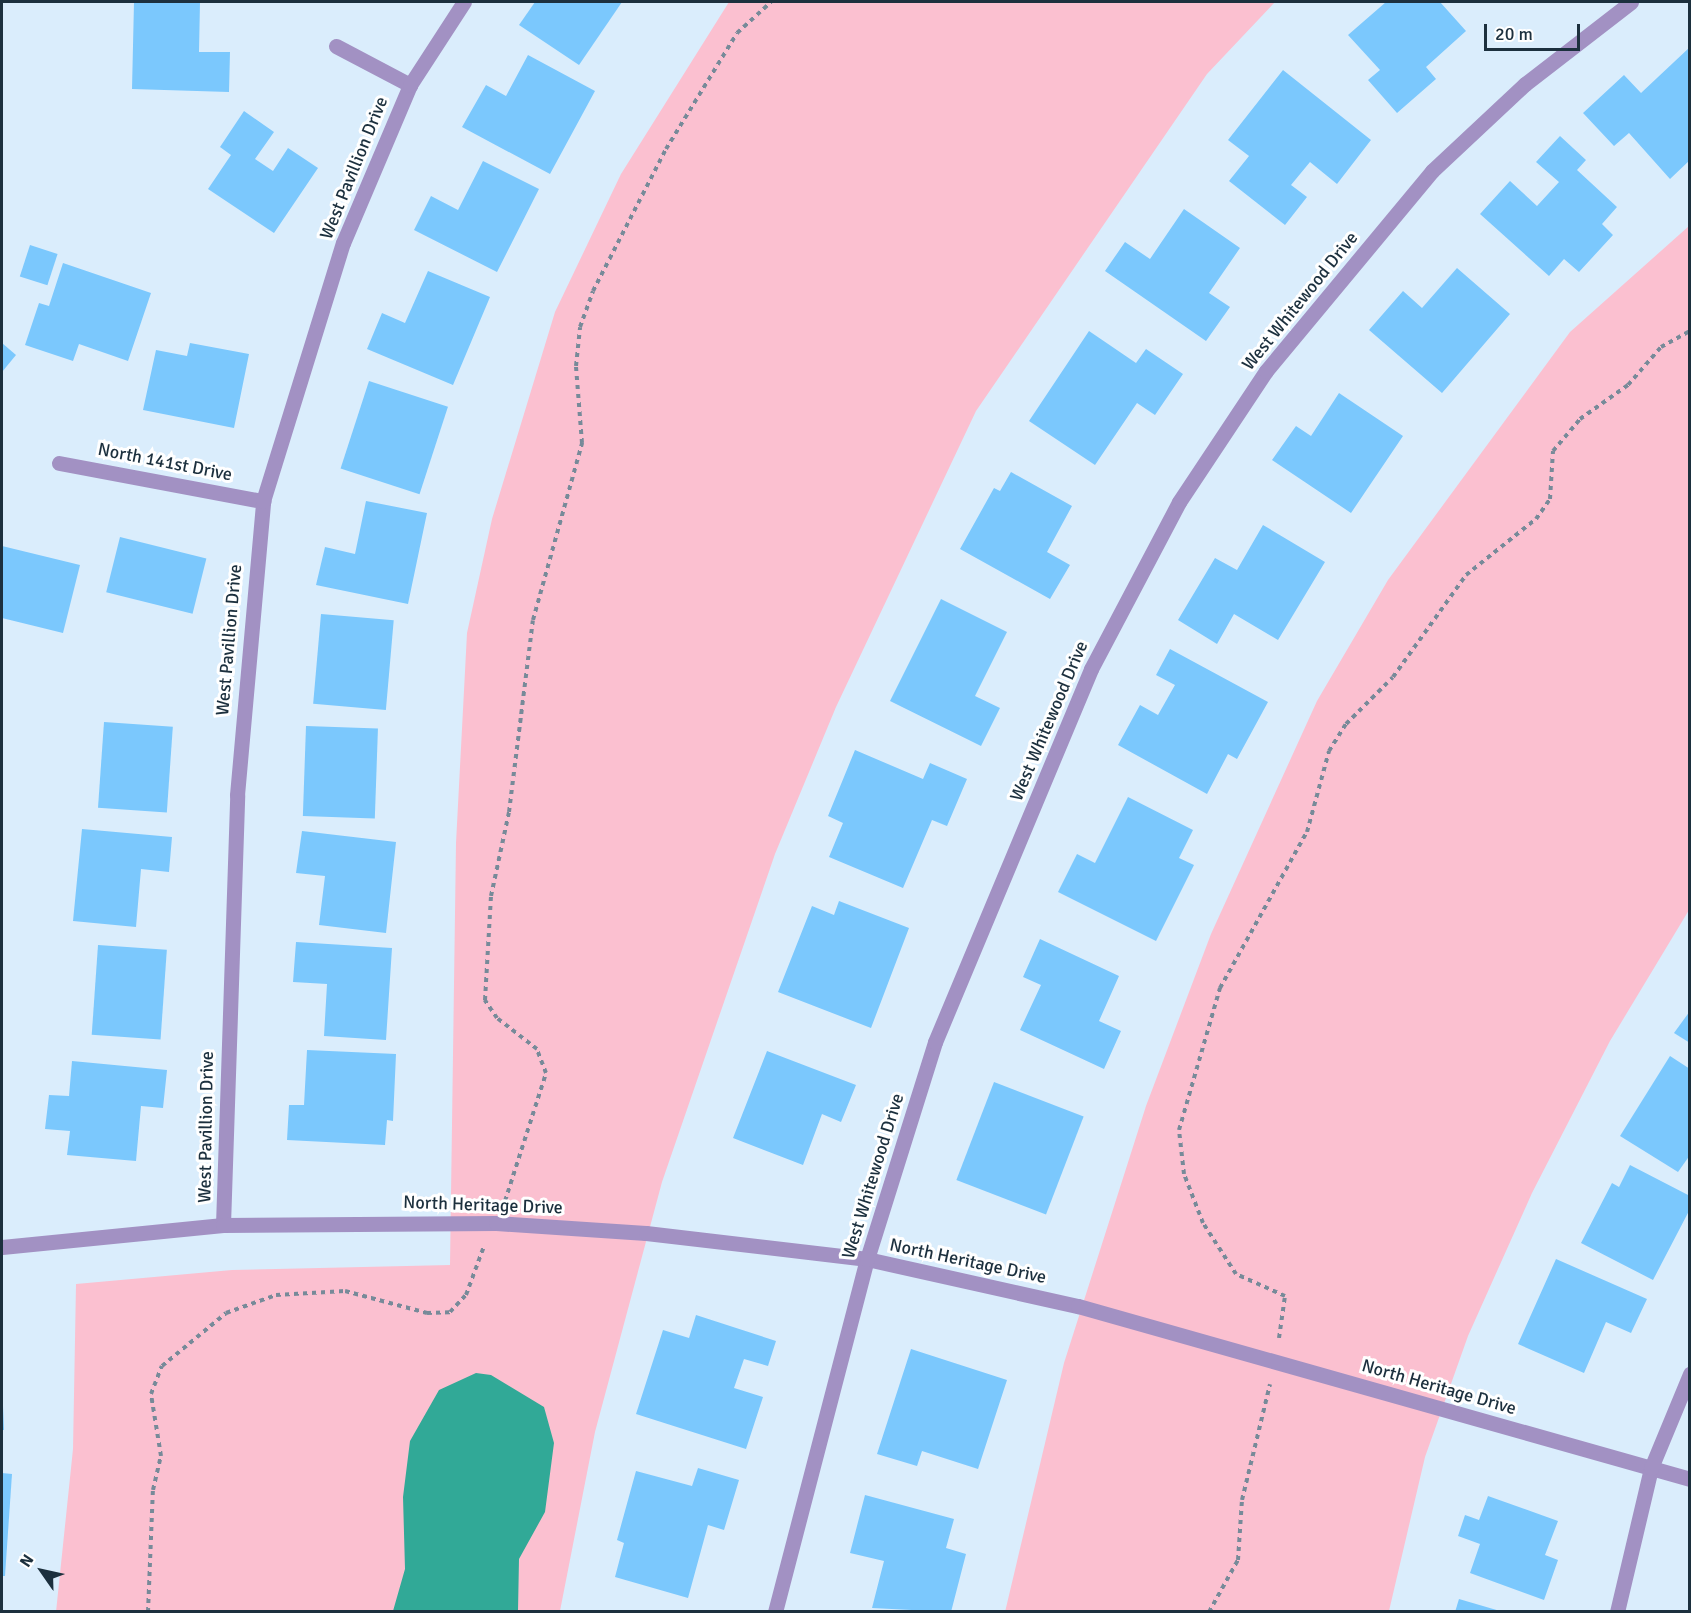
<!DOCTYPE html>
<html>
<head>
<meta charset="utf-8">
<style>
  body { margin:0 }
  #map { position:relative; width:1691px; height:1613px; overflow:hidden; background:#daedfc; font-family:Signika,sans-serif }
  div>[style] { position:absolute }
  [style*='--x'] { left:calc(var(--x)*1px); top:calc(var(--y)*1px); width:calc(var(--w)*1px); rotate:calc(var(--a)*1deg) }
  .green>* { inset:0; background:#fbc0d0 }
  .water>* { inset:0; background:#31a997 }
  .building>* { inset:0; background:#7bc8fd; transform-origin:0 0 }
  .path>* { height:4px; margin-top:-2px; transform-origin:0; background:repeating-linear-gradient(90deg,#778a99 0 4.5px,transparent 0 9px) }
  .street>* { height:15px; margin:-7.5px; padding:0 7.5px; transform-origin:7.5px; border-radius:7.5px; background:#a291c3 }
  span { translate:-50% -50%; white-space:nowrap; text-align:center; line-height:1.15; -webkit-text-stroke:6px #fff; paint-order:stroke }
  .street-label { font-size:18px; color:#1c303e }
  .frame { position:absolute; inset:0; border:3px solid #1c303e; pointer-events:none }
  .north { position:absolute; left:12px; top:1541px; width:60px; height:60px; -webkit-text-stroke:4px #fff; paint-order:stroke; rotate:304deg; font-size:16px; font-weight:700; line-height:24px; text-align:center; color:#1c303e }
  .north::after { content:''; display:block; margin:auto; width:21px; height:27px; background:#1c303e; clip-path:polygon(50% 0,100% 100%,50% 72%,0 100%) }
  .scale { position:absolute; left:1484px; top:24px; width:96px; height:27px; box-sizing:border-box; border:3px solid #1c303e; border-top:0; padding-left:8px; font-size:18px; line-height:21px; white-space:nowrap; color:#1c303e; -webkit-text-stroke:4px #fff; paint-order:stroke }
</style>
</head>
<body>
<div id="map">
  <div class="green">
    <div style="clip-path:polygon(729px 2px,1275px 2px,1207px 74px,976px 411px,836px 707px,775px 854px,662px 1182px,595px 1432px,560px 1611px,56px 1612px,73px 1449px,76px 1284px,232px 1270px,450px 1265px,456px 843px,467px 633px,492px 519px,555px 312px,621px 174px)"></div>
    <div style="clip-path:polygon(1689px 226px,1689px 910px,1610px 1041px,1532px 1193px,1468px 1336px,1425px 1457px,1389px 1611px,1005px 1612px,1064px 1363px,1146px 1106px,1211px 934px,1317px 701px,1388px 580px,1570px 332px)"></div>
  </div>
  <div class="water">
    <div style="clip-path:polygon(476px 1373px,491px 1375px,544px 1407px,554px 1443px,545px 1512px,519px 1559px,518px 1611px,393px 1611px,405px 1569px,403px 1497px,410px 1441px,439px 1390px)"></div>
  </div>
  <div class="building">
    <div style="clip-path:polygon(134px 2px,200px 2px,199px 52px,230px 52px,229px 92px,132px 89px)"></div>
    <div style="clip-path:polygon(535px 2px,622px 2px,579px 65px,519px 25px)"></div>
    <div style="clip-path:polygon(1386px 2px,1440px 2px,1466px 31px,1426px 67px,1436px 79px,1397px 113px,1368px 80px,1380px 70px,1348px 35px)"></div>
    <div style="clip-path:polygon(1690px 47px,1690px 160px,1670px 179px,1629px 133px,1614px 146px,1583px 113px,1624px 75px,1641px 93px)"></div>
    <div style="clip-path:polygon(528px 55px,595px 91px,550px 174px,462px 127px,486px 85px,506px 96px)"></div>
    <div style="clip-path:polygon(1283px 70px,1371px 140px,1337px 184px,1310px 162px,1291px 185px,1307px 197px,1285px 225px,1229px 181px,1249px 156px,1228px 140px)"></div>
    <div style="clip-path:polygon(244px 111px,274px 132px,255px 159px,273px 171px,288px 148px,318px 168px,274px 233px,208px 189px,231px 155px,220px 147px)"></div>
    <div style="clip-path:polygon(1560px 136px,1586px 160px,1577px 170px,1617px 207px,1602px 224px,1613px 235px,1579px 272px,1564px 259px,1549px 276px,1480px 214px,1510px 181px,1537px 206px,1559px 182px,1536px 162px)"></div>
    <div style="clip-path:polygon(483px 161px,539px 189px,497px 272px,414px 230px,431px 196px,458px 210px)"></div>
    <div style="clip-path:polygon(1184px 209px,1240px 248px,1209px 293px,1230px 307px,1206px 341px,1105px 271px,1125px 242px,1150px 259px)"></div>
    <div style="left:30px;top:245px;width:29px;height:33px;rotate:18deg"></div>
    <div style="clip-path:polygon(63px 263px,151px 293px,128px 361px,79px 344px,73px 361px,25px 345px,39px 303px,49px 306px)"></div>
    <div style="clip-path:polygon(1457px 268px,1510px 314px,1442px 393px,1369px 330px,1403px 291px,1422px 308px)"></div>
    <div style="clip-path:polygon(428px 271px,490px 297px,453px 385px,367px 349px,382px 313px,405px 323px)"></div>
    <div style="clip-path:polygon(1089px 331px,1136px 363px,1146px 349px,1183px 374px,1155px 415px,1137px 403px,1095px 465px,1029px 421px)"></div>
    <div style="clip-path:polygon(2px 343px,16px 355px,2px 372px)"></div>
    <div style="clip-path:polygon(190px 343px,249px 354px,234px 428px,143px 410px,156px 350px,187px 356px)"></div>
    <div style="left:369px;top:381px;width:83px;height:92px;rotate:18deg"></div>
    <div style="clip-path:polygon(1339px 393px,1403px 436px,1351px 513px,1272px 460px,1296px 426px,1311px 436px)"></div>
    <div style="clip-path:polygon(1011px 472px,1072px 506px,1047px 552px,1070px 565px,1050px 599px,960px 549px,994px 488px,1000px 491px)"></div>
    <div style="clip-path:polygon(366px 501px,427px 513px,408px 604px,316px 585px,325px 547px,355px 554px)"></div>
    <div style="clip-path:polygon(1263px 525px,1325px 562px,1278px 640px,1234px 614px,1217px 644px,1178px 620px,1215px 558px,1237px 570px)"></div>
    <div style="left:120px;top:537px;width:89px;height:57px;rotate:14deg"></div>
    <div style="clip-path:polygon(2px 546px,80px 565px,63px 633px,2px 618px)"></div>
    <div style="clip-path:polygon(941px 599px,1007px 632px,975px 696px,1000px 708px,981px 746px,890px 701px)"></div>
    <div style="left:321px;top:614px;width:73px;height:90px;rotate:5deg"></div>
    <div style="clip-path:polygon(1170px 649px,1268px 702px,1237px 759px,1228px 754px,1207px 794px,1118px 745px,1140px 705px,1158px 715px,1175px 685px,1156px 675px)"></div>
    <div style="left:104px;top:722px;width:69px;height:86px;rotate:4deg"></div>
    <div style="left:306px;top:726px;width:72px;height:90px;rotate:2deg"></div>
    <div style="clip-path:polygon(855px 750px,923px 779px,930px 763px,967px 779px,947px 826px,932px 820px,903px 888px,829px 857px,843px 823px,828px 816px)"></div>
    <div style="clip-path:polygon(1128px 797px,1193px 830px,1179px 858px,1194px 865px,1156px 941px,1058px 892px,1077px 854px,1095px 863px)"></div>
    <div style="clip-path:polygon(82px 829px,172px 837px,169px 872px,141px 869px,136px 927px,73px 921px)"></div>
    <div style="clip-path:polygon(302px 831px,396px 842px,386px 933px,319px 925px,325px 876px,296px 873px)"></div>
    <div style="clip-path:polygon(839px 901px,909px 928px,871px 1028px,778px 992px,812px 906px,834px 915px)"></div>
    <div style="clip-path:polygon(1040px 939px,1119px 976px,1099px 1021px,1121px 1031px,1104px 1069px,1020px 1030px,1041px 985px,1023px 977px)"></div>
    <div style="clip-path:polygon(296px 942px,392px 948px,386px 1040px,324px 1036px,327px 984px,293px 982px)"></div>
    <div style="left:98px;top:945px;width:69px;height:90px;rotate:4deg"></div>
    <div style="clip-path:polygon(1690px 1011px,1690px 1043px,1674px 1033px)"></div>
    <div style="clip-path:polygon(307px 1050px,396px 1054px,393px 1121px,387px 1120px,385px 1145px,287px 1140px,289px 1105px,304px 1105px)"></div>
    <div style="clip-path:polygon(767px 1051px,856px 1085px,841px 1122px,822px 1114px,803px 1165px,733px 1138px)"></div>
    <div style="clip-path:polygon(1670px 1056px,1690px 1069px,1690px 1155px,1678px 1172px,1620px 1136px)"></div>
    <div style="clip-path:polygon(72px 1061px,167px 1070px,163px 1108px,141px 1106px,136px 1161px,67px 1155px,70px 1131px,45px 1129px,49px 1095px,69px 1096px)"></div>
    <div style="left:994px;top:1082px;width:96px;height:105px;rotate:21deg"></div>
    <div style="clip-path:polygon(1630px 1165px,1690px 1196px,1690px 1209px,1653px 1280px,1581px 1243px,1612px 1183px,1619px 1187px)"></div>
    <div style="clip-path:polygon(1556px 1259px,1647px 1299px,1631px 1333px,1606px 1322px,1584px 1373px,1518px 1344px)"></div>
    <div style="clip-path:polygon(696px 1315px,776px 1341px,768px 1366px,744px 1359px,734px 1388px,763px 1397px,746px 1449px,636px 1414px,663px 1330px,689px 1338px)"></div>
    <div style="clip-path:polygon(911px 1349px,1007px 1380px,978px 1469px,922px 1451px,917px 1466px,877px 1454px)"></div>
    <div style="clip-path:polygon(2px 1406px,3px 1406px,4px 1430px,2px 1430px)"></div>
    <div style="clip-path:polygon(698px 1468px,739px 1480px,724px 1530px,708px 1525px,688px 1598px,615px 1577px,624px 1543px,617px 1540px,636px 1471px,692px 1486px)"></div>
    <div style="clip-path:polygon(2px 1473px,12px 1474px,5px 1576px,2px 1576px)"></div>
    <div style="clip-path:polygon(865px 1495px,954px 1519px,946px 1548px,966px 1554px,951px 1612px,872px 1608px,884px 1561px,850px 1553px)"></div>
    <div style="clip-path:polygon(1488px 1496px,1558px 1521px,1545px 1555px,1558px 1560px,1544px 1600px,1470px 1573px,1480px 1544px,1458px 1536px,1465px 1515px,1479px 1520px)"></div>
    <div style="clip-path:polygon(1459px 1599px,1500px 1611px,1500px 1612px,1455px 1612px)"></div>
  </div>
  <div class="path">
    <div style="--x:505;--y:1201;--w:134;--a:-72.2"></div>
    <div style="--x:546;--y:1073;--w:26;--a:-111"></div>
    <div style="--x:537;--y:1049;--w:51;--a:-142.2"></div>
    <div style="--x:497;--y:1018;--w:22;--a:-124"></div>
    <div style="--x:485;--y:1000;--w:104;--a:-86.7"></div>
    <div style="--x:491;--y:896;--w:86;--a:-77.9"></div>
    <div style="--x:509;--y:812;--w:193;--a:-82.9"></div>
    <div style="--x:533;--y:620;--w:184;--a:-74.5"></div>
    <div style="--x:582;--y:443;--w:77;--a:-94.5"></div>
    <div style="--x:576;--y:366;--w:39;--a:-84"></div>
    <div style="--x:580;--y:327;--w:38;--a:-70"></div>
    <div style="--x:593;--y:291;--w:160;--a:-62.8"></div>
    <div style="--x:666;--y:149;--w:136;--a:-58.5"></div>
    <div style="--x:737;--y:33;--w:46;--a:-42.4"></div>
    <div style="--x:1279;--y:1338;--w:42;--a:-81.9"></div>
    <div style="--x:1285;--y:1296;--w:54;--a:-155.8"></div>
    <div style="--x:1236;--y:1274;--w:61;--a:-122.9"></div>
    <div style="--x:1203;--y:1223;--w:53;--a:-111.2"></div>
    <div style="--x:1184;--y:1174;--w:44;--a:-96.5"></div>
    <div style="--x:1179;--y:1130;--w:148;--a:-73.9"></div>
    <div style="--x:1220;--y:988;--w:179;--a:-60.9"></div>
    <div style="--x:1307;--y:832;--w:84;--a:-74.8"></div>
    <div style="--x:1329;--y:751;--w:32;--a:-58"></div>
    <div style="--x:1346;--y:724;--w:66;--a:-45"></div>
    <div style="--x:1393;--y:677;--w:125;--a:-54.4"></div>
    <div style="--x:1466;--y:575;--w:90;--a:-38.7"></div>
    <div style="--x:1536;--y:519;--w:24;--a:-55"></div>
    <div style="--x:1550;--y:499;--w:48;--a:-86.4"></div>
    <div style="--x:1553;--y:451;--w:42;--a:-49.8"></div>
    <div style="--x:1580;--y:419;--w:59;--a:-35.3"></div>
    <div style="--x:1628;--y:385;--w:50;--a:-49"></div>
    <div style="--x:1661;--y:347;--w:33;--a:-29"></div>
    <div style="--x:148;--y:1612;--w:122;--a:-87.7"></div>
    <div style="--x:153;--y:1490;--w:35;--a:-77"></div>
    <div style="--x:161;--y:1456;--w:63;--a:-99.2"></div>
    <div style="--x:151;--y:1394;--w:30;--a:-69"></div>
    <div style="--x:162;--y:1366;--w:83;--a:-39.6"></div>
    <div style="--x:226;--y:1313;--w:53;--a:-19.8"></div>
    <div style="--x:276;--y:1295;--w:69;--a:-3.3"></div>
    <div style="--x:345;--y:1291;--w:85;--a:15"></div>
    <div style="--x:427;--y:1313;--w:23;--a:-2"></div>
    <div style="--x:450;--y:1312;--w:23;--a:-47"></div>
    <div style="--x:466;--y:1295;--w:52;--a:-69.8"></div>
    <div style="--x:1209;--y:1612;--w:60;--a:-60.9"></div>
    <div style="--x:1238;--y:1560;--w:60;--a:-86.2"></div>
    <div style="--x:1242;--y:1500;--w:119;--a:-76.4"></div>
  </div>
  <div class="street">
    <div style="--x:336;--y:46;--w:84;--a:27.8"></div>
    <div style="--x:59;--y:463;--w:208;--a:10.6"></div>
    <div style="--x:223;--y:1225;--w:430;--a:-88.1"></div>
    <div style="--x:237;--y:795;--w:295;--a:-84.9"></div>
    <div style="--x:263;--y:501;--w:270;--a:-72.8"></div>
    <div style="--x:343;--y:243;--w:172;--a:-67"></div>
    <div style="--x:410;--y:85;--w:99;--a:-57"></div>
    <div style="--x:2;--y:1247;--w:222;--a:-5.7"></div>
    <div style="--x:223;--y:1225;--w:273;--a:-0.4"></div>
    <div style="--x:496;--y:1223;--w:150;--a:3.8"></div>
    <div style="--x:646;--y:1233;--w:223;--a:6.7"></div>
    <div style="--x:867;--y:1259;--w:216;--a:12.6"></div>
    <div style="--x:1078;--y:1306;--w:636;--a:15.78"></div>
    <div style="--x:775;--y:1612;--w:365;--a:-75.4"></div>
    <div style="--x:867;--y:1259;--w:227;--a:-72.6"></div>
    <div style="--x:935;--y:1042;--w:404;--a:-67.3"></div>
    <div style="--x:1091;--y:669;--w:189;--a:-62.2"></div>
    <div style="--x:1179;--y:502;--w:157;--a:-56.4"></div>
    <div style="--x:1266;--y:371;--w:260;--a:-50.3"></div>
    <div style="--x:1432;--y:171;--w:127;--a:-43.1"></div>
    <div style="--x:1525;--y:84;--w:134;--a:-37.7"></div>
    <div style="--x:1617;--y:1612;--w:148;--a:-76.7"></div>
    <div style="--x:1651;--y:1468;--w:102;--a:-67.5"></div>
  </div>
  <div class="street-label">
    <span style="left:354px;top:168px;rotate:-68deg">West Pavillion Drive</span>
    <span style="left:1300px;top:301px;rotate:-51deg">West Whitewood Drive</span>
    <span style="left:165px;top:462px;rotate:11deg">North 141st Drive</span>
    <span style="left:229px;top:640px;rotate:-85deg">West Pavillion Drive</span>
    <span style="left:1049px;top:721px;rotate:-67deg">West Whitewood Drive</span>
    <span style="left:206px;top:1127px;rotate:-89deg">West Pavillion Drive</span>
    <span style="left:873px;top:1176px;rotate:-73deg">West Whitewood Drive</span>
    <span style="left:483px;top:1205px;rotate:2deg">North Heritage Drive</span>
    <span style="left:968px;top:1261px;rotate:12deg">North Heritage Drive</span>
    <span style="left:1439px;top:1387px;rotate:16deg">North Heritage Drive</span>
  </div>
  <div class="frame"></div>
  <div class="north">N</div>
  <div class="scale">20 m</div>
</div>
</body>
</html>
